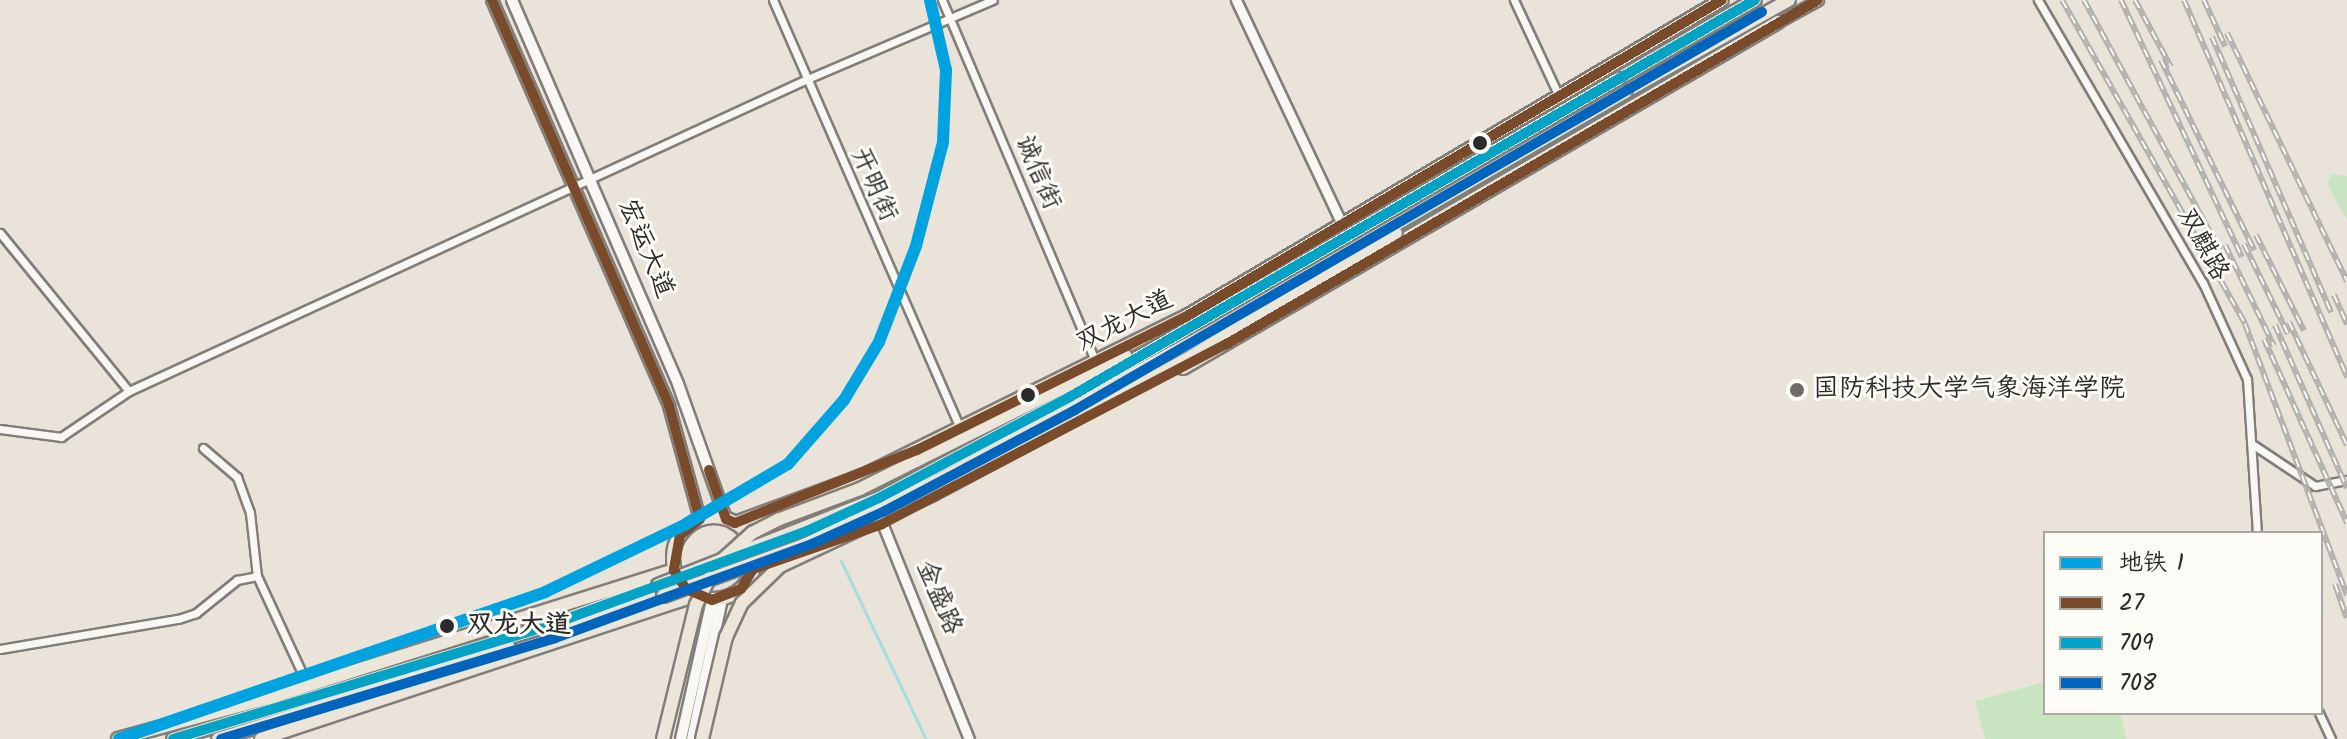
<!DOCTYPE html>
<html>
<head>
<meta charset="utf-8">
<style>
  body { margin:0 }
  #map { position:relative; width:2347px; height:739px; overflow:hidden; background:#eae3da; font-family:Kalam,"LXGW WenKai TC",sans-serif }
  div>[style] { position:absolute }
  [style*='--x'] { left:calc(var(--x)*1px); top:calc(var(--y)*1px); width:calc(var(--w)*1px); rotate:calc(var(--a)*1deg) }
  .green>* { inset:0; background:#c8e4c0 }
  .stream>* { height:3px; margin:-1.5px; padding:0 1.5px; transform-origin:1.5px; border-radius:1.5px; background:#a7dde2 }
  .roads { filter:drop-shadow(2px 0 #817e7a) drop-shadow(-2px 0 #817e7a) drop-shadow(0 2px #817e7a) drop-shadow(0 -2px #817e7a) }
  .minor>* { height:7px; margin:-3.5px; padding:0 3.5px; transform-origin:3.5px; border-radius:3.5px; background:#f8f7f4 }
  .tertiary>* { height:9px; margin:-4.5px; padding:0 4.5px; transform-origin:4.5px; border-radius:4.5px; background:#f8f7f4 }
  .secondary>* { height:10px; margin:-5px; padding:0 5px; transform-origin:5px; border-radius:5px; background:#f8f7f4 }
  .trunk>* { height:12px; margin:-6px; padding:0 6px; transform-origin:6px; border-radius:6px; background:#ebe6d9 }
  .trunk>.ring { margin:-6px; padding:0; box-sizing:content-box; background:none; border:12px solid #ebe6d9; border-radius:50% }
  .rail>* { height:6px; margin-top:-3px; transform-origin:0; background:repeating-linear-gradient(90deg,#fdfcf7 0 9px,#b2b0ae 0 18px); box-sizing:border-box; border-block:2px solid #b2b0ae }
  .bridges { filter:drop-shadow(2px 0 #817e7a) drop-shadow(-2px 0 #817e7a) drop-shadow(0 2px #817e7a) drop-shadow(0 -2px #817e7a) }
  .trunk-bridge>* { height:12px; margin:-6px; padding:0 6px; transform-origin:6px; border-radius:6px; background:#ebe6d9 }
  .bus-1>* { height:10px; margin:-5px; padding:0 5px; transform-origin:5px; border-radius:5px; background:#7a4b2a }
  .bus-2>* { height:10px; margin:-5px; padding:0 5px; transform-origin:5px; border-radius:5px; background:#02a3c6 }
  .bus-3>* { height:10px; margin:-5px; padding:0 5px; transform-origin:5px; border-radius:5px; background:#0065bd }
  .metro-1>* { height:12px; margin:-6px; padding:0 6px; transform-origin:6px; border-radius:6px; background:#00a2df }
  .dots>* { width:22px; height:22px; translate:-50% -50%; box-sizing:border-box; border:4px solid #fdfcf7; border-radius:50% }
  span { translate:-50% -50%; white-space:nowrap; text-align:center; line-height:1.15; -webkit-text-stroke:6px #fdfcf7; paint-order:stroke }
  .street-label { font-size:26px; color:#2b2b2b }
  .poi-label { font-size:26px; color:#2b2b2b }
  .left { translate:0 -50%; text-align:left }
  .stop-label { font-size:26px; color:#2b2b2b; font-weight:700 }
  .legend { position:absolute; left:2043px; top:531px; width:280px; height:184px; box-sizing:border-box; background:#fdfcf7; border:2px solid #a9a8a5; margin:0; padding:10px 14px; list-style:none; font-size:24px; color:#2b2b2b }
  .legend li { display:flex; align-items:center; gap:16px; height:40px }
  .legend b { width:40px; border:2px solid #a9a8a5 }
</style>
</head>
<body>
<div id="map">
  <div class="green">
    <div style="clip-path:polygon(2331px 174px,2347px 176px,2347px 220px,2327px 184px)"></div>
    <div style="clip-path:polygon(2045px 682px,2045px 713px,2120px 713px,2126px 739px,1985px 739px,1975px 701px)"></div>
  </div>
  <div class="stream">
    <div style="--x:841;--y:561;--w:197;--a:64.5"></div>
  </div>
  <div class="roads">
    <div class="minor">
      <div style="--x:773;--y:0;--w:468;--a:66.4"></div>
      <div style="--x:942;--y:0;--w:392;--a:67"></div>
      <div style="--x:1514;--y:0;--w:106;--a:64.9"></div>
      <div style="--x:2038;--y:0;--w:328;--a:59.8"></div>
      <div style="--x:2203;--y:283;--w:106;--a:65.4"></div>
      <div style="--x:2247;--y:379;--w:154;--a:86.3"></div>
      <div style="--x:0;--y:233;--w:204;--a:50.8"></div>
      <div style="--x:129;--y:391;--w:744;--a:-24.71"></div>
      <div style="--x:805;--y:80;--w:204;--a:-23.1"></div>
      <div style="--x:0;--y:429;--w:62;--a:7.5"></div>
      <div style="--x:61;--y:437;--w:82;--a:-34.1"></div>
      <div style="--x:2252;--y:444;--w:76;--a:33.7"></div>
      <div style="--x:2315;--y:486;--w:33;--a:-11"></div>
      <div style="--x:203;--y:448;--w:45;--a:40.5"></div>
      <div style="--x:237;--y:477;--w:38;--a:70"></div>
      <div style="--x:250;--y:513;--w:63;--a:83.7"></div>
      <div style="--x:257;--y:576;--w:121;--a:65.1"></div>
      <div style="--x:0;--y:649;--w:181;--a:-9.6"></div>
      <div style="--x:178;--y:619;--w:19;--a:-18"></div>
      <div style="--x:196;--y:613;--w:53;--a:-38.8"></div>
      <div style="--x:237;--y:580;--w:20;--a:-11"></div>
      <div style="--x:2319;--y:713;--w:29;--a:65"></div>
    </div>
    <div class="tertiary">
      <div style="--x:1236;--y:0;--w:250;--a:64.7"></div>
      <div style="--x:1778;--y:22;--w:46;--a:-28.8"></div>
      <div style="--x:866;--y:483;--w:276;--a:68.1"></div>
    </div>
    <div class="secondary">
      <div style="--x:492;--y:0;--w:443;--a:66.4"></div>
      <div style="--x:669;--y:406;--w:117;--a:74.7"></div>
      <div style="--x:512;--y:0;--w:418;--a:66.6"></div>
      <div style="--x:678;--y:384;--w:143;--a:70.4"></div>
      <div style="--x:681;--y:739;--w:142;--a:-77.4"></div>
      <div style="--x:692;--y:739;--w:143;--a:-77.9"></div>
    </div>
    <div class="trunk">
      <div style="--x:1618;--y:79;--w:158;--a:-30"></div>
      <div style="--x:1625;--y:92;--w:188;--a:-29.3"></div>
      <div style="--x:1183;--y:368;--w:688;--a:-30.18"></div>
      <div class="ring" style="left:673px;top:517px;width:70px;height:70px"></div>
      <div style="--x:735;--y:523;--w:136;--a:-20.2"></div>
      <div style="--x:863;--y:476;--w:361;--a:-26.3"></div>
      <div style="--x:1187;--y:316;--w:621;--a:-30.57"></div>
      <div style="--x:568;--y:627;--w:100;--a:-18.1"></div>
      <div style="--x:118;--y:739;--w:156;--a:-15.3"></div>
      <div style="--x:268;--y:698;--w:426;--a:-17.5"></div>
      <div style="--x:173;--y:739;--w:394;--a:-16.8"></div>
      <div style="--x:550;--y:625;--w:115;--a:-20.3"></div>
      <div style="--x:218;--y:739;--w:305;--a:-17.5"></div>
      <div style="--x:261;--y:739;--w:458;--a:-18.3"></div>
    </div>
  </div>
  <div class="rail">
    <div style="--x:2062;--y:0;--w:372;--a:60.5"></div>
    <div style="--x:2245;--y:324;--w:290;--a:69.4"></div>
    <div style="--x:2084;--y:0;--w:296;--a:61.5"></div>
    <div style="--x:2121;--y:0;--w:284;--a:64.8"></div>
    <div style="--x:2135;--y:0;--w:76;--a:61.8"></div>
    <div style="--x:2184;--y:0;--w:411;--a:66.6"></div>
    <div style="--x:2204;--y:0;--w:51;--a:65.5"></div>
    <div style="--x:2227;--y:33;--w:276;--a:64.2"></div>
    <div style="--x:2212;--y:37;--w:300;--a:66.6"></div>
    <div style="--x:2161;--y:60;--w:212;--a:63.9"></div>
    <div style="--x:2256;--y:235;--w:107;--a:63.4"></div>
    <div style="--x:2244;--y:244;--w:100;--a:63.9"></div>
    <div style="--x:2225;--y:245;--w:112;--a:64.1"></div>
    <div style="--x:2334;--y:295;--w:32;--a:66"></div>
    <div style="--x:2289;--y:322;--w:136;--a:64.8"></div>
    <div style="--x:2275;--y:325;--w:178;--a:66.2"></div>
    <div style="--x:2264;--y:339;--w:202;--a:65.7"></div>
    <div style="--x:2335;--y:584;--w:36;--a:71"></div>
  </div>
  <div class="bridges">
    <div class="trunk-bridge">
      <div style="--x:720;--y:562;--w:43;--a:-42.2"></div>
      <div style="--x:752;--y:533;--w:31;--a:-27"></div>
      <div style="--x:780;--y:519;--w:85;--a:-20.6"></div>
      <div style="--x:860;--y:489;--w:297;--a:-26.6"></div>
      <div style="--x:658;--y:585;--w:238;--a:-21.5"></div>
      <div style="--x:879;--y:498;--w:214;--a:-27.9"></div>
      <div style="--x:1068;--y:398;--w:636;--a:-30.11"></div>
      <div style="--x:663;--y:596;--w:150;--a:-19.9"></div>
      <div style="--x:804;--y:545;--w:154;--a:-25.7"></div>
      <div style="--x:943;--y:478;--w:294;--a:-28.7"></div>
      <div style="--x:1201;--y:337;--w:490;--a:-30"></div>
      <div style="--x:663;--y:739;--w:138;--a:-76.2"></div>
      <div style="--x:696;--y:605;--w:30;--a:-64"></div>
      <div style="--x:702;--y:739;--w:105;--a:-76.8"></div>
      <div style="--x:726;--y:637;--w:38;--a:-65"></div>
      <div style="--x:742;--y:603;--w:53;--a:-44.2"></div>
      <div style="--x:780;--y:566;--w:169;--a:-25.2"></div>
      <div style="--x:933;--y:494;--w:293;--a:-28"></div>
      <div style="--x:1192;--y:356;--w:238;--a:-31.1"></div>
    </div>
  </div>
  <div class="bus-1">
    <div style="--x:492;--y:0;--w:443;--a:66.4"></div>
    <div style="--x:669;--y:406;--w:117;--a:74.7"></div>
    <div style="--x:700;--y:519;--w:26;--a:141"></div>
    <div style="--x:680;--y:535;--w:36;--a:100"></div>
    <div style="--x:674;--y:570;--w:22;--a:58"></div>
    <div style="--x:686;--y:589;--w:28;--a:23"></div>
    <div style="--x:712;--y:600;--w:31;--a:-21"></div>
    <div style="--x:741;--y:589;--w:23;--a:-59"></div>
    <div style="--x:753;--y:569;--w:137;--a:-19.2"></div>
    <div style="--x:882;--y:524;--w:387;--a:-27.6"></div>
    <div style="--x:1225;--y:345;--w:686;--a:-30.19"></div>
    <div style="--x:709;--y:470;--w:52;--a:70.9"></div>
    <div style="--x:726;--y:519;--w:10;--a:24"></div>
    <div style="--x:735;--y:523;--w:196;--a:-21.9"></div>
    <div style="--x:917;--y:450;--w:301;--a:-26.4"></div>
    <div style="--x:1187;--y:316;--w:621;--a:-30.57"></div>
  </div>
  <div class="bus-2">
    <div style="--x:173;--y:739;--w:394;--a:-16.8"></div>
    <div style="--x:550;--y:625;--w:274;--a:-20.1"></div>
    <div style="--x:807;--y:531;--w:79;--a:-24.6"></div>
    <div style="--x:879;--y:498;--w:214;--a:-27.9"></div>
    <div style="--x:1068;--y:398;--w:794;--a:-30.09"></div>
  </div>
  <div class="bus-3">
    <div style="--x:221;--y:739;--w:349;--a:-16.8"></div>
    <div style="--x:555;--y:638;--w:274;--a:-20.1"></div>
    <div style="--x:812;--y:544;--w:80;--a:-24.3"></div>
    <div style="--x:885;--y:511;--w:215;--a:-28"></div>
    <div style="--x:1075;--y:410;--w:794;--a:-30.09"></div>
  </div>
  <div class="metro-1">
    <div style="--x:119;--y:739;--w:451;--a:-19"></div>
    <div style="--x:545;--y:592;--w:157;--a:-25.7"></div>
    <div style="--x:686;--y:524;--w:118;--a:-30.5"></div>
    <div style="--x:788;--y:464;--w:85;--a:-48.8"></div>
    <div style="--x:844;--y:400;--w:68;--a:-58.9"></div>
    <div style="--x:879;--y:342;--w:103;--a:-68.9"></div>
    <div style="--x:916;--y:246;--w:107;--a:-75.4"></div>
    <div style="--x:943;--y:142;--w:72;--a:-87.6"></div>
    <div style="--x:946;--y:70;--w:72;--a:-102.9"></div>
  </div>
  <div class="dots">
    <div style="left:1480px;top:143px;background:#2b2b2b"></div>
    <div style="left:1797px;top:390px;background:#6e6b68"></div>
    <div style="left:1028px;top:395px;background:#2b2b2b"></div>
    <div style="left:447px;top:626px;background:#2b2b2b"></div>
  </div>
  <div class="street-label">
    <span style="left:1037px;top:173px;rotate:67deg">诚信街</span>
    <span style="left:873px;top:185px;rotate:66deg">开明街</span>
    <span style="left:2202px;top:245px;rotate:61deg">双麒路</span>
    <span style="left:645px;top:249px;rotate:67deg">宏运大道</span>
    <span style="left:1125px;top:322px;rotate:-27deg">双龙大道</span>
    <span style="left:938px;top:598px;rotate:67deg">金盛路</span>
  </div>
  <div class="poi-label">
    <span class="left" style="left:1813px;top:390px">国防科技大学气象海洋学院</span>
  </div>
  <div class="stop-label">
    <span class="left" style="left:467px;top:626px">双龙大道</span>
  </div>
  <ul class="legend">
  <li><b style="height:10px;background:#00a2df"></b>地铁 1</li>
  <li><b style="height:10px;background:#7a4b2a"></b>27</li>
  <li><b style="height:10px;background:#02a3c6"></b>709</li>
  <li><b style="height:10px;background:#0065bd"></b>708</li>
  </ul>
</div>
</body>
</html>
